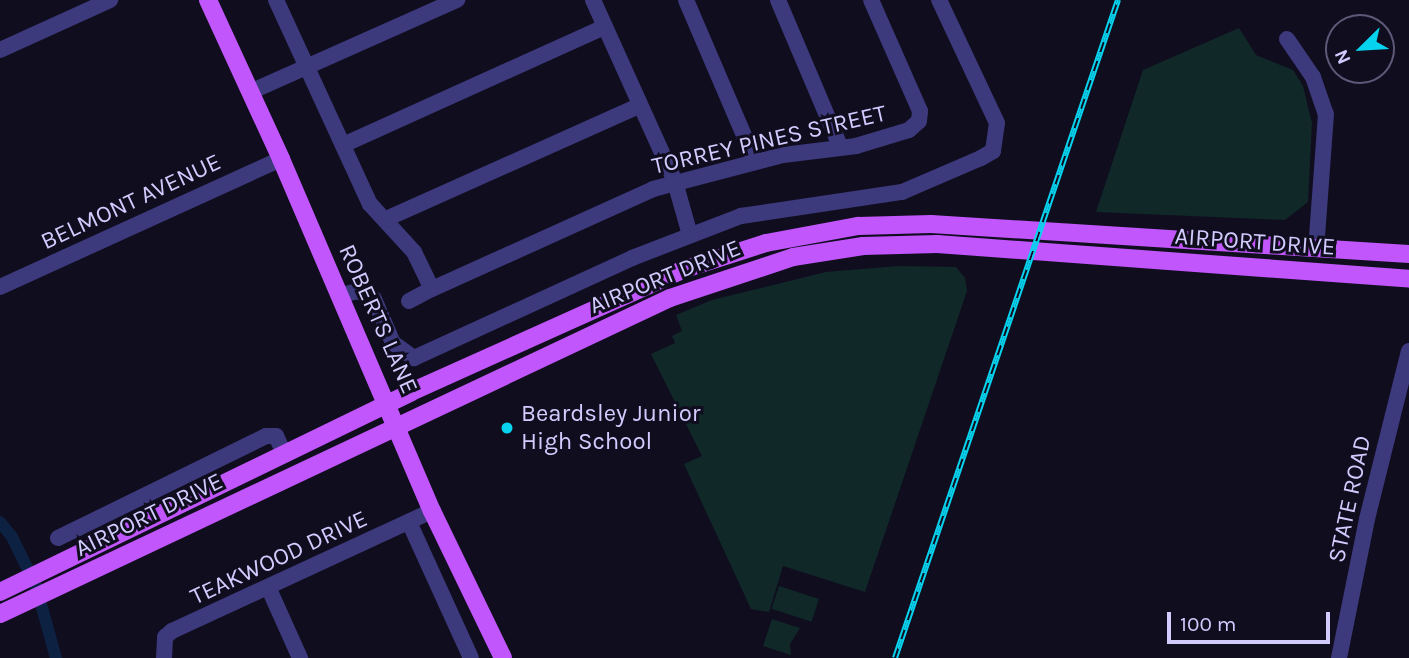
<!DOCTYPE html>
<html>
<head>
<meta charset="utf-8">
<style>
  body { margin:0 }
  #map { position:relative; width:1409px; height:658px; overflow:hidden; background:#100d1f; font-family:Karla,sans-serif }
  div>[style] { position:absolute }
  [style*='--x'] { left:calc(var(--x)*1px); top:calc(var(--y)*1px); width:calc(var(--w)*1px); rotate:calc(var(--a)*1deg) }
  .green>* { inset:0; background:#102828; transform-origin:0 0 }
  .canal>* { height:12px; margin:-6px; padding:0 6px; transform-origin:6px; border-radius:6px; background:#0d2142 }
  .minor>* { height:16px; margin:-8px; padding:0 8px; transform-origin:8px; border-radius:8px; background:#3c397c }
  .major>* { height:18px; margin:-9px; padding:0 9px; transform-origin:9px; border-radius:9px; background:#c056fb }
  .rail>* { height:6px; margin-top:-3px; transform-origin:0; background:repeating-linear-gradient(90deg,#100d1f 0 10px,#06d4ef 0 20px); box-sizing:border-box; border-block:2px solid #06d4ef }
  .dots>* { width:19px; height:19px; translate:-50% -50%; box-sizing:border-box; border:4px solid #100d1f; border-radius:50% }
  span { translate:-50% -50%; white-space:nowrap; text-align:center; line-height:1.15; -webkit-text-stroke:6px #100d1f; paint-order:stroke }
  .street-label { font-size:24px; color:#d2ccfe }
  .poi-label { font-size:24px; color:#d2ccfe }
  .left { translate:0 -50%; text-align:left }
  .north { position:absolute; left:1325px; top:14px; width:70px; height:70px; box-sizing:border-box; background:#100d1f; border:2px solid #5e5978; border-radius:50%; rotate:246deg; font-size:19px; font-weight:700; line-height:28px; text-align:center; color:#d2ccfe }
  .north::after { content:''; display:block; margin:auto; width:24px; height:32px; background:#06d4ef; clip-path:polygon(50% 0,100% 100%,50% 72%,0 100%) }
  .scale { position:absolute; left:1167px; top:612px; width:163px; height:32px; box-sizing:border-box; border:4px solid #d2ccfe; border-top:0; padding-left:9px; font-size:21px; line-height:24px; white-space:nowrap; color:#d2ccfe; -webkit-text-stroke:5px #100d1f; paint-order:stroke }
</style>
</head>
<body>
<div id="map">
  <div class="green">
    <div style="clip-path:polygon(1239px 28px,1256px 55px,1293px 70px,1303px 86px,1312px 123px,1308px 202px,1285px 220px,1096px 212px,1143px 70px)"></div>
    <div style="clip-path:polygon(898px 266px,956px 267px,965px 278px,967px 291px,865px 592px,783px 566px,769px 612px,751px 609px,684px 464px,702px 456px,651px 354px,675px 343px,672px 336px,682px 331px,676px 315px,712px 300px,826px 272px)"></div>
    <div style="left:779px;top:586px;width:42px;height:24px;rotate:18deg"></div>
    <div style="clip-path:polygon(772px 619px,800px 628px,790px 644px,791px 655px,763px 646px)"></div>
  </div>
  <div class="canal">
    <div style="--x:0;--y:522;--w:19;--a:51"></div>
    <div style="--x:12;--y:537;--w:55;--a:63.9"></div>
    <div style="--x:36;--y:586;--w:75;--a:74.5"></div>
  </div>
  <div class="minor">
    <div style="--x:276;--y:0;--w:225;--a:65.3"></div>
    <div style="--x:370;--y:204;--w:65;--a:47.5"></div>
    <div style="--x:414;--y:252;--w:41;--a:64.1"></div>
    <div style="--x:432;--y:289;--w:243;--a:-24.3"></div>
    <div style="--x:653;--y:189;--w:134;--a:-14.7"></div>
    <div style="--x:783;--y:155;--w:74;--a:-7"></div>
    <div style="--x:856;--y:146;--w:55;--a:-16.8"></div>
    <div style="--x:909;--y:130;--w:13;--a:-42"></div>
    <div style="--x:919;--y:121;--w:10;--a:-84"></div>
    <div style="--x:920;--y:111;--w:121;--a:-113.8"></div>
    <div style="--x:593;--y:0;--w:200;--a:65.7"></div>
    <div style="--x:675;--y:182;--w:55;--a:74.2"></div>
    <div style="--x:686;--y:0;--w:175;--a:66.8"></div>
    <div style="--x:778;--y:0;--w:159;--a:67"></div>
    <div style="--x:1287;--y:39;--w:46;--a:55.6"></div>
    <div style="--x:1313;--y:77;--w:39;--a:71"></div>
    <div style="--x:1326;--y:114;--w:135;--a:94.2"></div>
    <div style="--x:0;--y:50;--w:121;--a:-24.4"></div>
    <div style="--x:250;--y:92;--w:227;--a:-24"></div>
    <div style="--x:343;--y:145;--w:286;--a:-24.3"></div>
    <div style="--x:386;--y:219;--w:277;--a:-24.1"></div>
    <div style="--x:0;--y:287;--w:309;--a:-24.5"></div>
    <div style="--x:341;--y:295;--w:17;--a:-13"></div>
    <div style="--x:358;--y:291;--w:18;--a:27"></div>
    <div style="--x:374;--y:299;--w:48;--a:66.6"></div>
    <div style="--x:393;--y:343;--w:26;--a:36"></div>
    <div style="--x:414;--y:358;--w:240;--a:-24.6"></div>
    <div style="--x:632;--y:258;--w:117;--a:-21.1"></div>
    <div style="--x:741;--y:216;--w:163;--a:-8.5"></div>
    <div style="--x:902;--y:192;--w:86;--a:-23.3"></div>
    <div style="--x:981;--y:158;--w:14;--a:-30"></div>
    <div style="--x:993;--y:151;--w:28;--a:-82"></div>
    <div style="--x:997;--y:123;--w:136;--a:-115.2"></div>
    <div style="--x:409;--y:301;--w:26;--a:-28"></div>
    <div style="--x:409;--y:522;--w:149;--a:65.5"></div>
    <div style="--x:58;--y:538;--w:232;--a:-26.1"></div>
    <div style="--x:266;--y:436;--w:10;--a:0"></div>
    <div style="--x:276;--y:436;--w:19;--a:65"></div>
    <div style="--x:269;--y:589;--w:76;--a:65.8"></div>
    <div style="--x:164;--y:658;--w:21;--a:-87"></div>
    <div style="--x:165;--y:637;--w:9;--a:-41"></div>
    <div style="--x:172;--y:631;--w:286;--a:-24.8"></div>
    <div style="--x:1339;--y:658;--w:142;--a:-78.6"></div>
    <div style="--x:1367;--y:519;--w:173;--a:-76"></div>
  </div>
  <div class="major">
    <div style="--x:208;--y:0;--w:175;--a:65.3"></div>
    <div style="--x:281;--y:159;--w:383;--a:66.8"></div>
    <div style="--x:432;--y:511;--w:163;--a:64.2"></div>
    <div style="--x:0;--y:592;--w:457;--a:-25.9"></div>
    <div style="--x:411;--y:392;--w:300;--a:-24.2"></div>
    <div style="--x:685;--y:269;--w:85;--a:-17.8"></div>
    <div style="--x:766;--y:243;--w:94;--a:-10.5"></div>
    <div style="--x:858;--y:226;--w:73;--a:-1.6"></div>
    <div style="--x:931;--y:224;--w:479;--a:3.6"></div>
    <div style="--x:0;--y:614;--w:741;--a:-25.25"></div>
    <div style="--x:670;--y:298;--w:130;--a:-18.4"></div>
    <div style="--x:793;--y:257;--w:71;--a:-8.9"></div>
    <div style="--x:863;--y:246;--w:74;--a:-1.5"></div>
    <div style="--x:937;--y:244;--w:473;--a:4.2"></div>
  </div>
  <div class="rail">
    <div style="--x:895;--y:658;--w:695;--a:-71.28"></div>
  </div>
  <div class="dots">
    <div style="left:507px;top:428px;background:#06d4ef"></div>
  </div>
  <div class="street-label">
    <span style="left:769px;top:140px;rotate:-13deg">TORREY PINES STREET</span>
    <span style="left:131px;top:202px;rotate:-25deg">BELMONT AVENUE</span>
    <span style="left:1255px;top:242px;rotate:4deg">AIRPORT DRIVE</span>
    <span style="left:665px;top:277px;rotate:-22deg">AIRPORT DRIVE</span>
    <span style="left:378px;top:319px;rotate:66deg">ROBERTS LANE</span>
    <span style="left:1350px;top:499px;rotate:-78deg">STATE ROAD</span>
    <span style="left:149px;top:515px;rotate:-26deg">AIRPORT DRIVE</span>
    <span style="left:279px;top:558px;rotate:-25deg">TEAKWOOD DRIVE</span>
  </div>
  <div class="poi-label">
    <span class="left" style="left:521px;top:428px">Beardsley Junior<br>High School</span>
  </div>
  <div class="north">N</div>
  <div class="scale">100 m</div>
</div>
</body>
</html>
